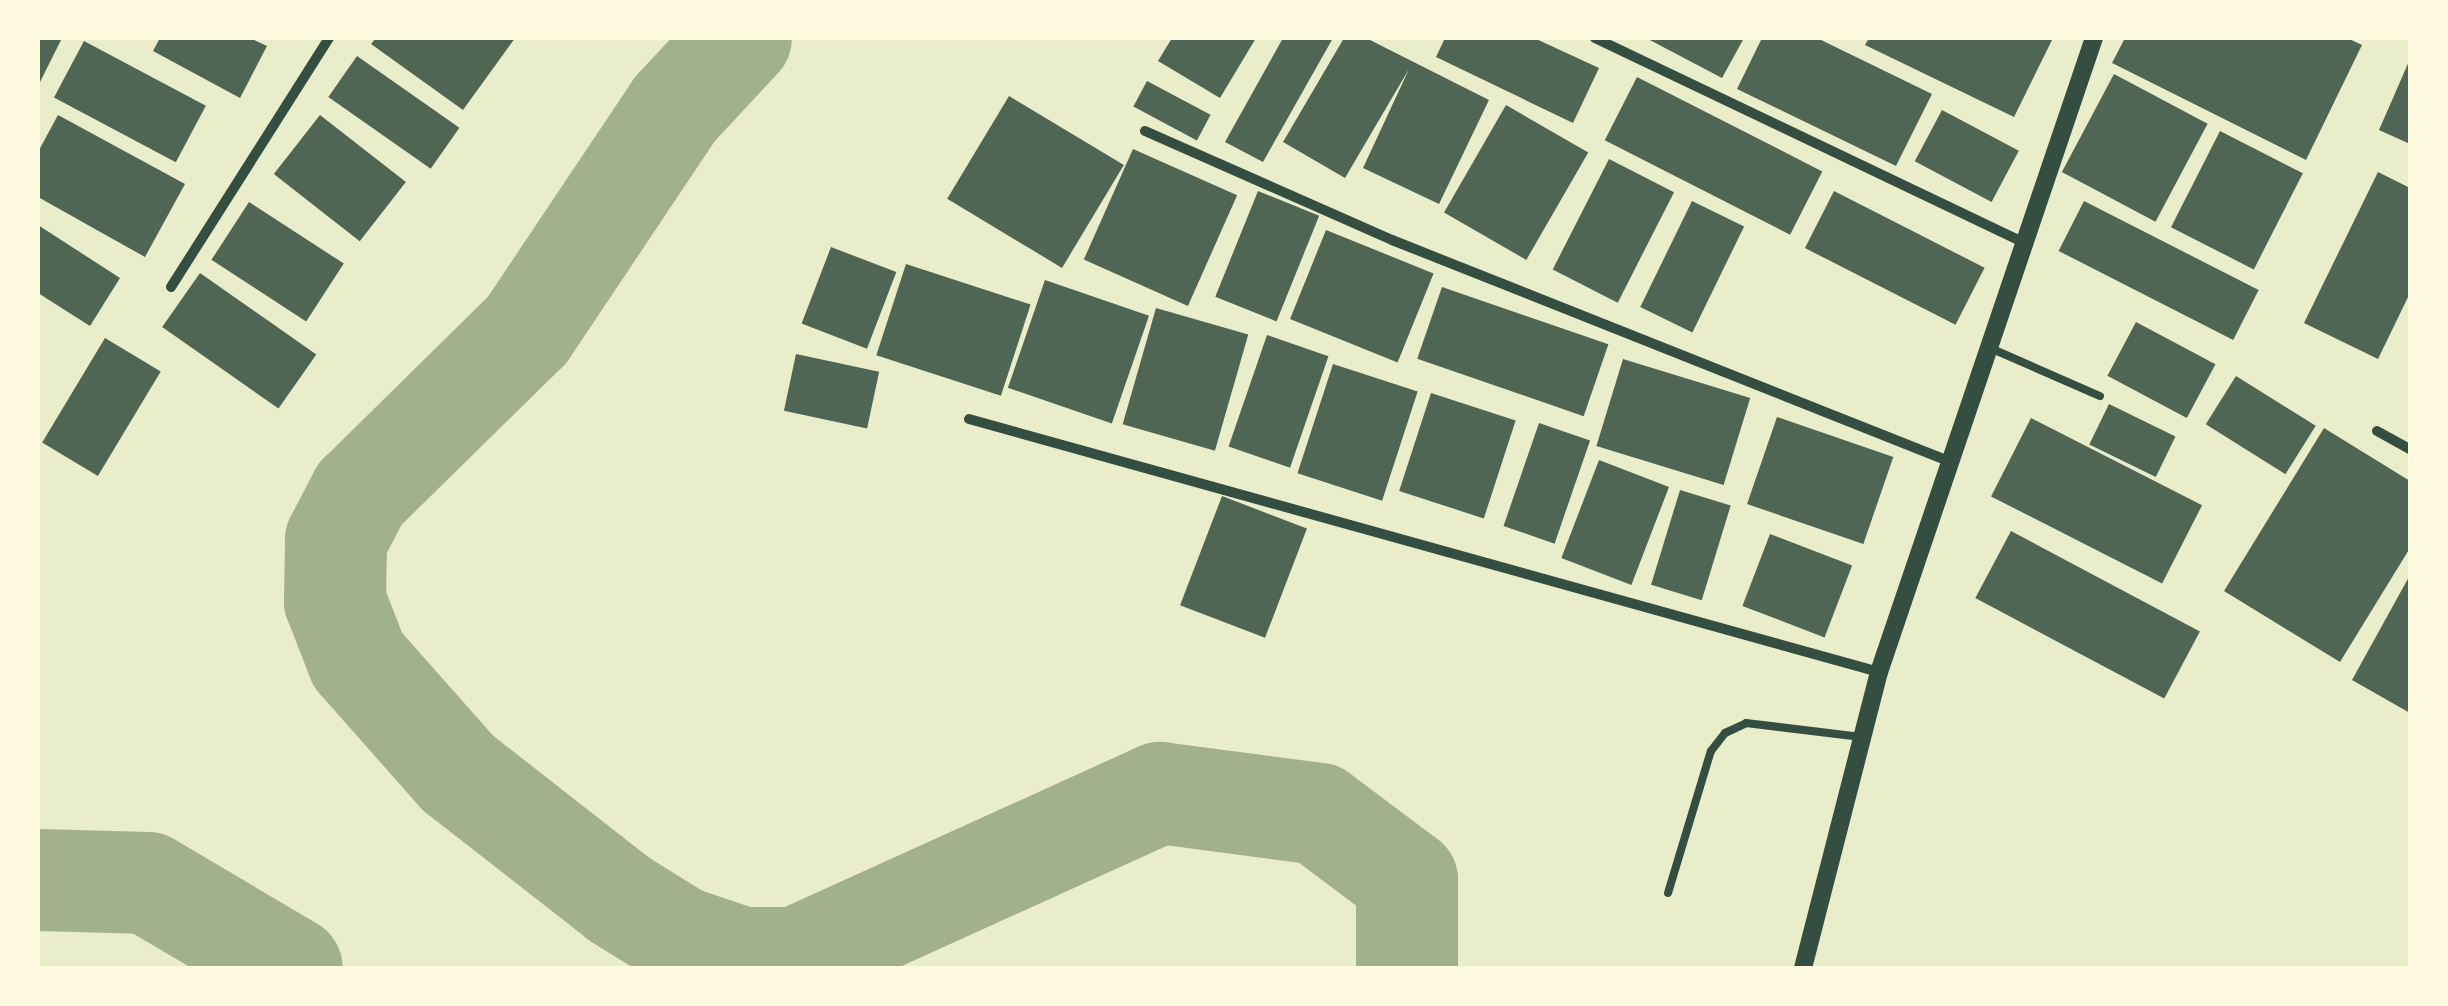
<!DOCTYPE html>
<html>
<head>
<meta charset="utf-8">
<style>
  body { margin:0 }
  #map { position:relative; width:2448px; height:1006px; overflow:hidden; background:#e9edc9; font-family:Karla,sans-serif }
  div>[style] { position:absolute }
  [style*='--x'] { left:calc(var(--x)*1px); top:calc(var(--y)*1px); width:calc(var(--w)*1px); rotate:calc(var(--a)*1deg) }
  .river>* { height:102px; margin:-51px; padding:0 51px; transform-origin:51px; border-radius:51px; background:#a3b18a }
  .building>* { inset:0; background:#4f6655; transform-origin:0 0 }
  .service>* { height:8px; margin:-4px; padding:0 4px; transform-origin:4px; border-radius:4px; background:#344e41 }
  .minor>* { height:10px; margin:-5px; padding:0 5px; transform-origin:5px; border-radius:5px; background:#344e41 }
  .tertiary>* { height:18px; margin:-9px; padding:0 9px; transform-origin:9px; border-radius:9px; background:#344e41 }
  span { translate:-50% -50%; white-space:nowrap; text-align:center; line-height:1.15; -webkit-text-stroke:9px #fefae0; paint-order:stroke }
  .frame { position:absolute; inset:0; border:40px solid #fefae0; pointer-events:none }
</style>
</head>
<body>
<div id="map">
  <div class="river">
    <div style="--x:741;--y:38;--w:97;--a:132.9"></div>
    <div style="--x:675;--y:109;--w:266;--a:123.8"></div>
    <div style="--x:527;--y:330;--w:234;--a:135.5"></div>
    <div style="--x:360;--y:494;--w:52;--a:117.6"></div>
    <div style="--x:336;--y:540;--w:61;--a:90.9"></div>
    <div style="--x:335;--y:601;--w:63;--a:68.7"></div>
    <div style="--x:358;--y:660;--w:151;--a:48.5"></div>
    <div style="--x:458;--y:773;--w:204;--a:38"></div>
    <div style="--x:619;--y:899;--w:72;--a:31.9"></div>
    <div style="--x:680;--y:937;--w:65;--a:18.7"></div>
    <div style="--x:742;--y:958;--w:54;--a:0"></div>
    <div style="--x:796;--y:958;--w:400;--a:-24.4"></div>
    <div style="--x:1160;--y:793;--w:160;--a:7.5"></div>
    <div style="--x:1319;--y:814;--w:110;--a:36.9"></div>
    <div style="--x:1407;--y:880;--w:88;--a:90"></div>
    <div style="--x:38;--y:880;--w:110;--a:1.6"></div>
    <div style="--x:148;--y:883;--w:167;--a:30.6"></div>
  </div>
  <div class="building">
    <div style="clip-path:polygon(38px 38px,62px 38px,38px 86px)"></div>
    <div style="clip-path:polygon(160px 38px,250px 38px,267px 46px,240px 98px,153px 51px)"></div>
    <div style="clip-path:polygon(376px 38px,515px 38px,463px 110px,371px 44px)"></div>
    <div style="clip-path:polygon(1172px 38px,1256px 38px,1220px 98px,1158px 61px)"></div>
    <div style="clip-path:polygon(1283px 38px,1333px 38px,1263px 162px,1225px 142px)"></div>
    <div style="clip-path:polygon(1344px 38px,1366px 38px,1489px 100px,1439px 204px,1363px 168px,1409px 69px,1345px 178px,1283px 142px)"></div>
    <div style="clip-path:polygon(1445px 38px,1534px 38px,1599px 68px,1573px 123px,1436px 57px)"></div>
    <div style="clip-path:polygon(1646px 38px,1744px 38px,1722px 78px)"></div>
    <div style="clip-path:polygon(1762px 38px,1817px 38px,1932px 94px,1896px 166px,1737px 89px)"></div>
    <div style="clip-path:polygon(1869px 38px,2053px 38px,2014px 117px,1865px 45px)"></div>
    <div style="clip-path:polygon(2125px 38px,2347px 38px,2362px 45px,2306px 160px,2112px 63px)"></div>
    <div style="left:84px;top:41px;width:138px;height:64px;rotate:28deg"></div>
    <div style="left:357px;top:56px;width:125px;height:50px;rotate:35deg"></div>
    <div style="clip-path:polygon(2410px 59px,2410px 144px,2379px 130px)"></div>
    <div style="left:2114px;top:74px;width:106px;height:111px;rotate:28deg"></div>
    <div style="left:1637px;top:77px;width:208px;height:71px;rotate:27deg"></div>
    <div style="left:1147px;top:81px;width:72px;height:29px;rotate:28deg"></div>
    <div style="left:1009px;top:96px;width:134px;height:120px;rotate:31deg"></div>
    <div style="left:1506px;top:105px;width:95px;height:124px;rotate:30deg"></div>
    <div style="left:1942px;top:110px;width:87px;height:58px;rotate:28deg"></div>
    <div style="clip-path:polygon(58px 115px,185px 184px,145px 257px,38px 197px,38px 152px)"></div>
    <div style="left:320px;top:115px;width:109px;height:75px;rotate:38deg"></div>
    <div style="left:2220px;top:131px;width:93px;height:108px;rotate:27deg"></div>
    <div style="left:1133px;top:149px;width:114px;height:121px;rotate:24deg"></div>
    <div style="left:1609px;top:159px;width:73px;height:124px;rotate:27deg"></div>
    <div style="clip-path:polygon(2378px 172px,2410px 188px,2410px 293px,2378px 359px,2304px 323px)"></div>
    <div style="left:1258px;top:191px;width:66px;height:114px;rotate:22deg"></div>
    <div style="left:1834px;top:191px;width:169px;height:64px;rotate:27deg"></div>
    <div style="left:1692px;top:201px;width:58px;height:118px;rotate:26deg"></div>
    <div style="left:2084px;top:201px;width:196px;height:56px;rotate:27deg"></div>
    <div style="left:249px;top:202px;width:113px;height:69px;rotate:33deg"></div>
    <div style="clip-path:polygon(38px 225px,120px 278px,90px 326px,38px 293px)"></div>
    <div style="left:1326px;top:230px;width:116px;height:96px;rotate:22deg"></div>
    <div style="left:831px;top:247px;width:70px;height:82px;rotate:21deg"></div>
    <div style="left:906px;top:264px;width:131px;height:96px;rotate:18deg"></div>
    <div style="left:200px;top:273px;width:142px;height:66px;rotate:35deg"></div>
    <div style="left:1045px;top:280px;width:110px;height:114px;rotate:19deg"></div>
    <div style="left:1442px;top:287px;width:176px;height:76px;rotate:19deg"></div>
    <div style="left:1156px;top:308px;width:96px;height:121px;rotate:16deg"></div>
    <div style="left:2136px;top:322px;width:90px;height:61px;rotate:28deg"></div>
    <div style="left:1267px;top:335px;width:65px;height:118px;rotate:19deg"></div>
    <div style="left:105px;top:338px;width:65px;height:122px;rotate:31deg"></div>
    <div style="left:796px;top:354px;width:85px;height:58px;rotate:12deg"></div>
    <div style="left:1623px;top:359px;width:133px;height:91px;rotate:17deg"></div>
    <div style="left:1333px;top:364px;width:89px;height:115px;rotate:18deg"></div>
    <div style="left:2236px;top:376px;width:94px;height:57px;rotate:32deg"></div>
    <div style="left:1431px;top:393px;width:89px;height:103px;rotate:18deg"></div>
    <div style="left:2109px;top:404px;width:74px;height:45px;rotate:26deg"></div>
    <div style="left:1777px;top:417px;width:123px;height:92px;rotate:19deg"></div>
    <div style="left:2031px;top:418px;width:192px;height:88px;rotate:27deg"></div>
    <div style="left:1539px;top:423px;width:54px;height:109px;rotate:19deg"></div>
    <div style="clip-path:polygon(2324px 428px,2410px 481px,2410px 548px,2340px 662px,2224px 591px)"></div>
    <div style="left:1599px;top:460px;width:75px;height:105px;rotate:21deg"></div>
    <div style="left:1680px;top:490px;width:53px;height:99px;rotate:17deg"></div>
    <div style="left:1222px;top:496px;width:91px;height:117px;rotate:21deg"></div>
    <div style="left:2011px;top:531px;width:214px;height:76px;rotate:28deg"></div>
    <div style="left:1770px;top:534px;width:88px;height:77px;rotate:21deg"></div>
    <div style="clip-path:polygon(2410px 575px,2410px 713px,2352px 680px)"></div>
  </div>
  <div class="service">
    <div style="--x:1990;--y:348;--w:120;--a:23.6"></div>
    <div style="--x:1668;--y:893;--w:148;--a:-73.2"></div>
    <div style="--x:1711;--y:751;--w:23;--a:-52"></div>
    <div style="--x:1725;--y:733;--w:23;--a:-25"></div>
    <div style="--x:1746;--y:723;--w:116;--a:6.9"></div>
  </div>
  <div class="minor">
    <div style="--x:1595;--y:38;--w:472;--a:25.5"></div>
    <div style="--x:1145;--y:131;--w:270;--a:23.8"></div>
    <div style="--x:1392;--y:240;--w:596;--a:21.66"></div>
    <div style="--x:171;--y:287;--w:295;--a:-57.6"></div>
    <div style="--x:969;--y:419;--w:945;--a:15.54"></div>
    <div style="--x:2377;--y:431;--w:38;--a:29"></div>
  </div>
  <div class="tertiary">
    <div style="--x:1803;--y:968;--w:306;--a:-75.6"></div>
    <div style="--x:1879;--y:672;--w:669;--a:-71.27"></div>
  </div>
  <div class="frame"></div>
</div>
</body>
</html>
